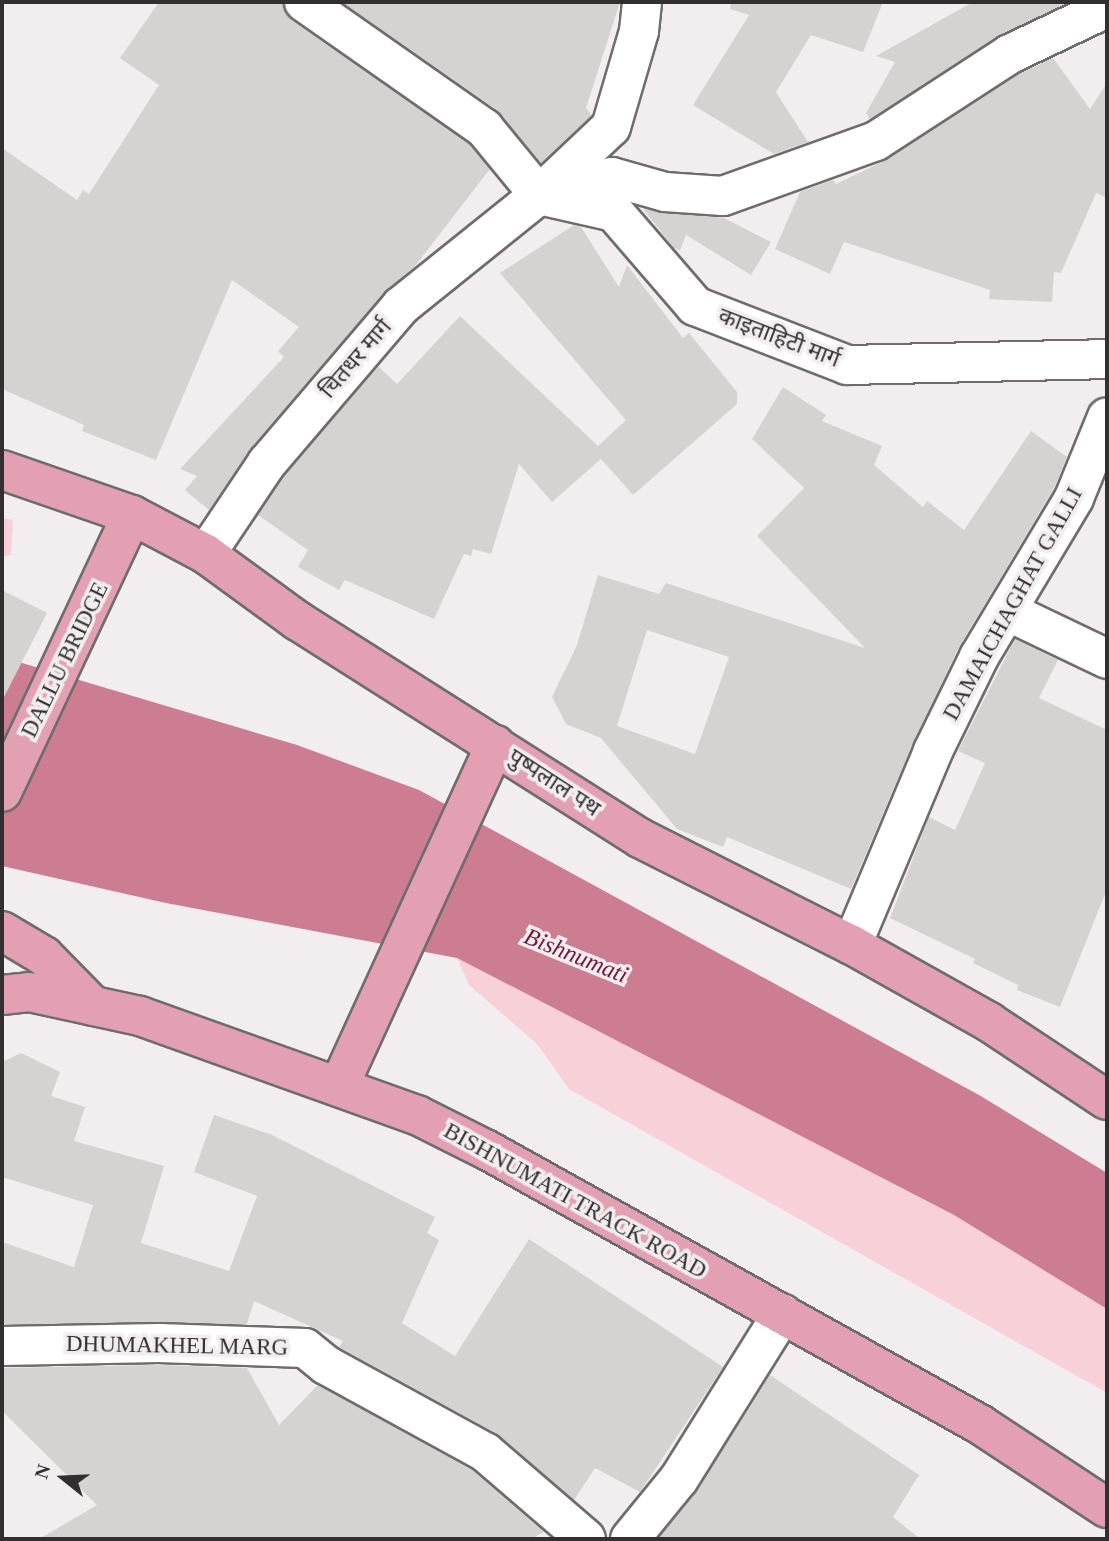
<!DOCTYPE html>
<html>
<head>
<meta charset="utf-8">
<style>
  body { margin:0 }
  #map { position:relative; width:1109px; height:1541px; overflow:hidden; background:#f2eeef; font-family:"Times New Roman","Noto Sans Devanagari",serif }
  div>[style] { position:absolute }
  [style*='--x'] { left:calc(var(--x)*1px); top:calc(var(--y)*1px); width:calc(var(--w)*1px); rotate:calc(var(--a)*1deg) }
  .green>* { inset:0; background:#f7d0d8 }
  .water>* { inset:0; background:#cd7d91 }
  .building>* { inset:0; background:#d5d2d2 }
  .roads { filter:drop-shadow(2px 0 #6f6c6d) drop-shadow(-2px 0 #6f6c6d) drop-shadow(0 2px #6f6c6d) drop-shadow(0 -2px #6f6c6d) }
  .minor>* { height:38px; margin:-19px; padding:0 19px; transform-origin:19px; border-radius:19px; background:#fff }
  .major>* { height:38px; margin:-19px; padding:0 19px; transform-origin:19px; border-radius:19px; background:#e2a0b2 }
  span { translate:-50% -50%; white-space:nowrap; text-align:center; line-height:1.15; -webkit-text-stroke:7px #f2eeef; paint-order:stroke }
  .street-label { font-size:23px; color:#312f30 }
  .water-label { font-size:24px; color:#77153a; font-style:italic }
  .frame { position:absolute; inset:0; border:4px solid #312f30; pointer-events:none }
  .north { position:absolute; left:28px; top:1443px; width:70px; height:70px; -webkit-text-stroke:5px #f2eeef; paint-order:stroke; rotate:288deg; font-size:19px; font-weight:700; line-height:28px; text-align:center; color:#312f30 }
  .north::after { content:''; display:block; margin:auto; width:24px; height:32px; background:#312f30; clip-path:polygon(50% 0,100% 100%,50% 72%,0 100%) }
</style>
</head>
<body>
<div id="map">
  <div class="green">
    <div style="clip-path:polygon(2px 518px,13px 520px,11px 555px,2px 557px)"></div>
    <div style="clip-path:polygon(457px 958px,954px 1215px,1107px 1309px,1107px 1393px,569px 1089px,537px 1044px,469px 985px)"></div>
  </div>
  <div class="water">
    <div style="clip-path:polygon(2px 657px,297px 745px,419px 790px,979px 1095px,1107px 1173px,1107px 1309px,954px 1215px,457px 958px,166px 903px,2px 866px)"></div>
  </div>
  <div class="building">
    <div style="clip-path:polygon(159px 2px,282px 2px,291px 20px,469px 144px,490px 169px,415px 266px,385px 292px,250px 449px,209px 510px,185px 490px,197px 476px,180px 469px,284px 357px,278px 351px,299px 327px,232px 280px,156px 460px,82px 431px,84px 425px,2px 389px,2px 148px,77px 200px,83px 190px,89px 194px,159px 85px,120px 58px)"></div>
    <div style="clip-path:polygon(342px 2px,620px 2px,586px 108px,592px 115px,541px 163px,497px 110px)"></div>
    <div style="clip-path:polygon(731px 2px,883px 2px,863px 52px,811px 35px,776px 92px,808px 142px,774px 154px,693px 105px,749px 15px,730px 9px)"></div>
    <div style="clip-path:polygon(973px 2px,1069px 2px,998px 36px,870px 119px,866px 113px,895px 62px,876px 56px)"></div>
    <div style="clip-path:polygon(1053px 58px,1090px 109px,1107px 83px,1107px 198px,1096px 193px,1061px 273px,1054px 272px,1052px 302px,989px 299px,990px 290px,844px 242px,830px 274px,775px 249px,800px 192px,833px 180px,836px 184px,888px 159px,1021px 73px)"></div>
    <div style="clip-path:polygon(643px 209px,724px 218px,771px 242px,751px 275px,686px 235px,680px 250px,674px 248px)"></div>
    <div style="clip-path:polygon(574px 225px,581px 227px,619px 287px,627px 265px,683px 338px,689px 333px,737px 392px,737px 404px,633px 495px,601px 459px,552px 502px,519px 464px,491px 554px,473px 549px,471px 556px,464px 554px,434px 619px,345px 580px,339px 590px,298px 567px,308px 550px,258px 515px,284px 476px,375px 370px,379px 367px,397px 384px,460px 316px,598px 446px,626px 420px,500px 273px)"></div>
    <div style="clip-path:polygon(evenodd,783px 387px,826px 415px,822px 421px,882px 446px,874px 465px,923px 507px,927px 501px,964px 530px,1031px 431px,1067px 457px,1054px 488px,959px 647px,913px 743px,851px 889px,727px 837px,723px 847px,677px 829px,601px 738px,566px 724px,552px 697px,577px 645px,598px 575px,659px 594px,666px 583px,865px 648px,757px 536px,804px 488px,752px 439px,783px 387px,647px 630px,729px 657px,695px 754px,617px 726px,647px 630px)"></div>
    <div style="clip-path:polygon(2px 590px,47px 613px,2px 701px)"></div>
    <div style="clip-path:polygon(1015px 639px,1058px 660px,1039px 698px,1107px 730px,1107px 889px,1060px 1007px,1017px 990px,1018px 985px,973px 963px,975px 959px,890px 918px,929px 817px,955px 830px,985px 763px,958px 751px)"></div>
    <div style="clip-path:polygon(21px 1053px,60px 1072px,51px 1096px,85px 1107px,74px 1141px,164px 1166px,141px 1243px,229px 1271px,257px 1196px,194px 1172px,214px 1115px,272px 1135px,435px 1217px,427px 1233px,439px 1240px,402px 1323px,455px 1356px,529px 1239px,723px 1367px,640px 1492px,595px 1468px,574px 1500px,496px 1433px,339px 1347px,343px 1341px,254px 1301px,247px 1324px,2px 1324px,2px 1242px,74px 1267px,93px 1205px,2px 1177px,2px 1062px)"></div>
    <div style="clip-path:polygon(159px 1365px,247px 1368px,279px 1425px,318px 1385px,472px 1470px,544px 1532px,531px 1539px,39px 1539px,97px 1505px,2px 1411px,2px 1368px)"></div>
    <div style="clip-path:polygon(770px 1375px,919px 1475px,893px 1517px,920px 1539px,658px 1539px,697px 1491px)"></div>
  </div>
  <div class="roads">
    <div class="minor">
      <div style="--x:304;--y:2;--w:220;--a:35"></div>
      <div style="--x:484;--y:128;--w:87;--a:50.6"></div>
      <div style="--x:547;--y:193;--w:67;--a:-13.8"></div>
      <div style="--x:612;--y:177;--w:55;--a:15.8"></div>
      <div style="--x:665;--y:192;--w:58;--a:3.9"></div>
      <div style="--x:723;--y:196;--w:163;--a:-19.8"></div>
      <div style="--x:876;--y:141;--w:160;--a:-33"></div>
      <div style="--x:1010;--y:54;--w:107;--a:-25.4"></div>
      <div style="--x:539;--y:195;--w:77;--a:12.8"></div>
      <div style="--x:614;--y:212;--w:124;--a:49.2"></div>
      <div style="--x:695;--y:306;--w:163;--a:21.2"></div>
      <div style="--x:847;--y:365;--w:260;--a:-1.3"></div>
      <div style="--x:206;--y:554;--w:110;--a:-56.2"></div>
      <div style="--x:267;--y:463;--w:206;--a:-49.5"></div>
      <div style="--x:401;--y:306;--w:177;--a:-38.8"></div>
      <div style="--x:539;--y:195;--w:99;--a:-43.4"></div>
      <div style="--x:611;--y:127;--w:100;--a:-73.7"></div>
      <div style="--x:639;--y:31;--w:29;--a:-84"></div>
      <div style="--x:1007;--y:611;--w:111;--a:25.6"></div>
      <div style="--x:852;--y:945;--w:210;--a:-67.3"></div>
      <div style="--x:933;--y:751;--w:105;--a:-63.9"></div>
      <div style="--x:979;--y:657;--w:185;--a:-59.1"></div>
      <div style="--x:1074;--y:498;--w:87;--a:-67.8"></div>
      <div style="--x:2;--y:1346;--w:157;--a:-1.1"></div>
      <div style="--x:159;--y:1343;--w:146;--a:2"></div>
      <div style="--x:305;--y:1348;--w:27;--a:39"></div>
      <div style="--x:326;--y:1365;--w:181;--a:28.7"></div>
      <div style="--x:485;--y:1452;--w:133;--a:40.7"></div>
      <div style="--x:630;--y:1539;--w:77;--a:-50.8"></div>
      <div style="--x:679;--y:1479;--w:195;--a:-58"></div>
    </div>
    <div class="major">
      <div style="--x:2;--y:470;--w:138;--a:19.1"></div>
      <div style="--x:132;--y:515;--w:84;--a:27.8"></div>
      <div style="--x:206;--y:554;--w:114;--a:36.1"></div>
      <div style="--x:298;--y:621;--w:405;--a:32.4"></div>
      <div style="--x:640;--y:838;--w:237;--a:26.8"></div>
      <div style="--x:852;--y:945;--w:157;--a:29.3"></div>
      <div style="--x:989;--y:1022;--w:141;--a:33.5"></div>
      <div style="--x:2;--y:792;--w:306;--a:-64.9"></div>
      <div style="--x:2;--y:931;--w:49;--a:30.8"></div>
      <div style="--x:44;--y:956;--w:70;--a:45.6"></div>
      <div style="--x:2;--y:995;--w:27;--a:-6"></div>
      <div style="--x:29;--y:992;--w:114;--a:12.2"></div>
      <div style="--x:140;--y:1016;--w:294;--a:19.7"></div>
      <div style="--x:417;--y:1115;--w:78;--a:26.6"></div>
      <div style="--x:487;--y:1150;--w:565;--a:29.1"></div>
      <div style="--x:981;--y:1425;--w:151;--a:33.4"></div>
      <div style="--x:340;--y:1084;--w:373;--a:-65.4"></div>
    </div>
  </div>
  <div class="street-label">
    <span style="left:779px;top:338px;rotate:21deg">काइताहिटी मार्ग</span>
    <span style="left:356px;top:359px;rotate:-49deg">चितधर मार्ग</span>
    <span style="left:1013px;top:604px;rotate:-61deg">DAMAICHAGHAT GALLI</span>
    <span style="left:65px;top:660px;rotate:-64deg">DALLU BRIDGE</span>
    <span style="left:554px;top:783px;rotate:33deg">पुष्पलाल पथ</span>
    <span style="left:575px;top:1201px;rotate:29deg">BISHNUMATI TRACK ROAD</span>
    <span style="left:177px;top:1346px;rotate:1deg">DHUMAKHEL MARG</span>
  </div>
  <div class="water-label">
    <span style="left:576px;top:956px;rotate:22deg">Bishnumati</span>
  </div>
  <div class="frame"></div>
  <div class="north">N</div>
</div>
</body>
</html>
